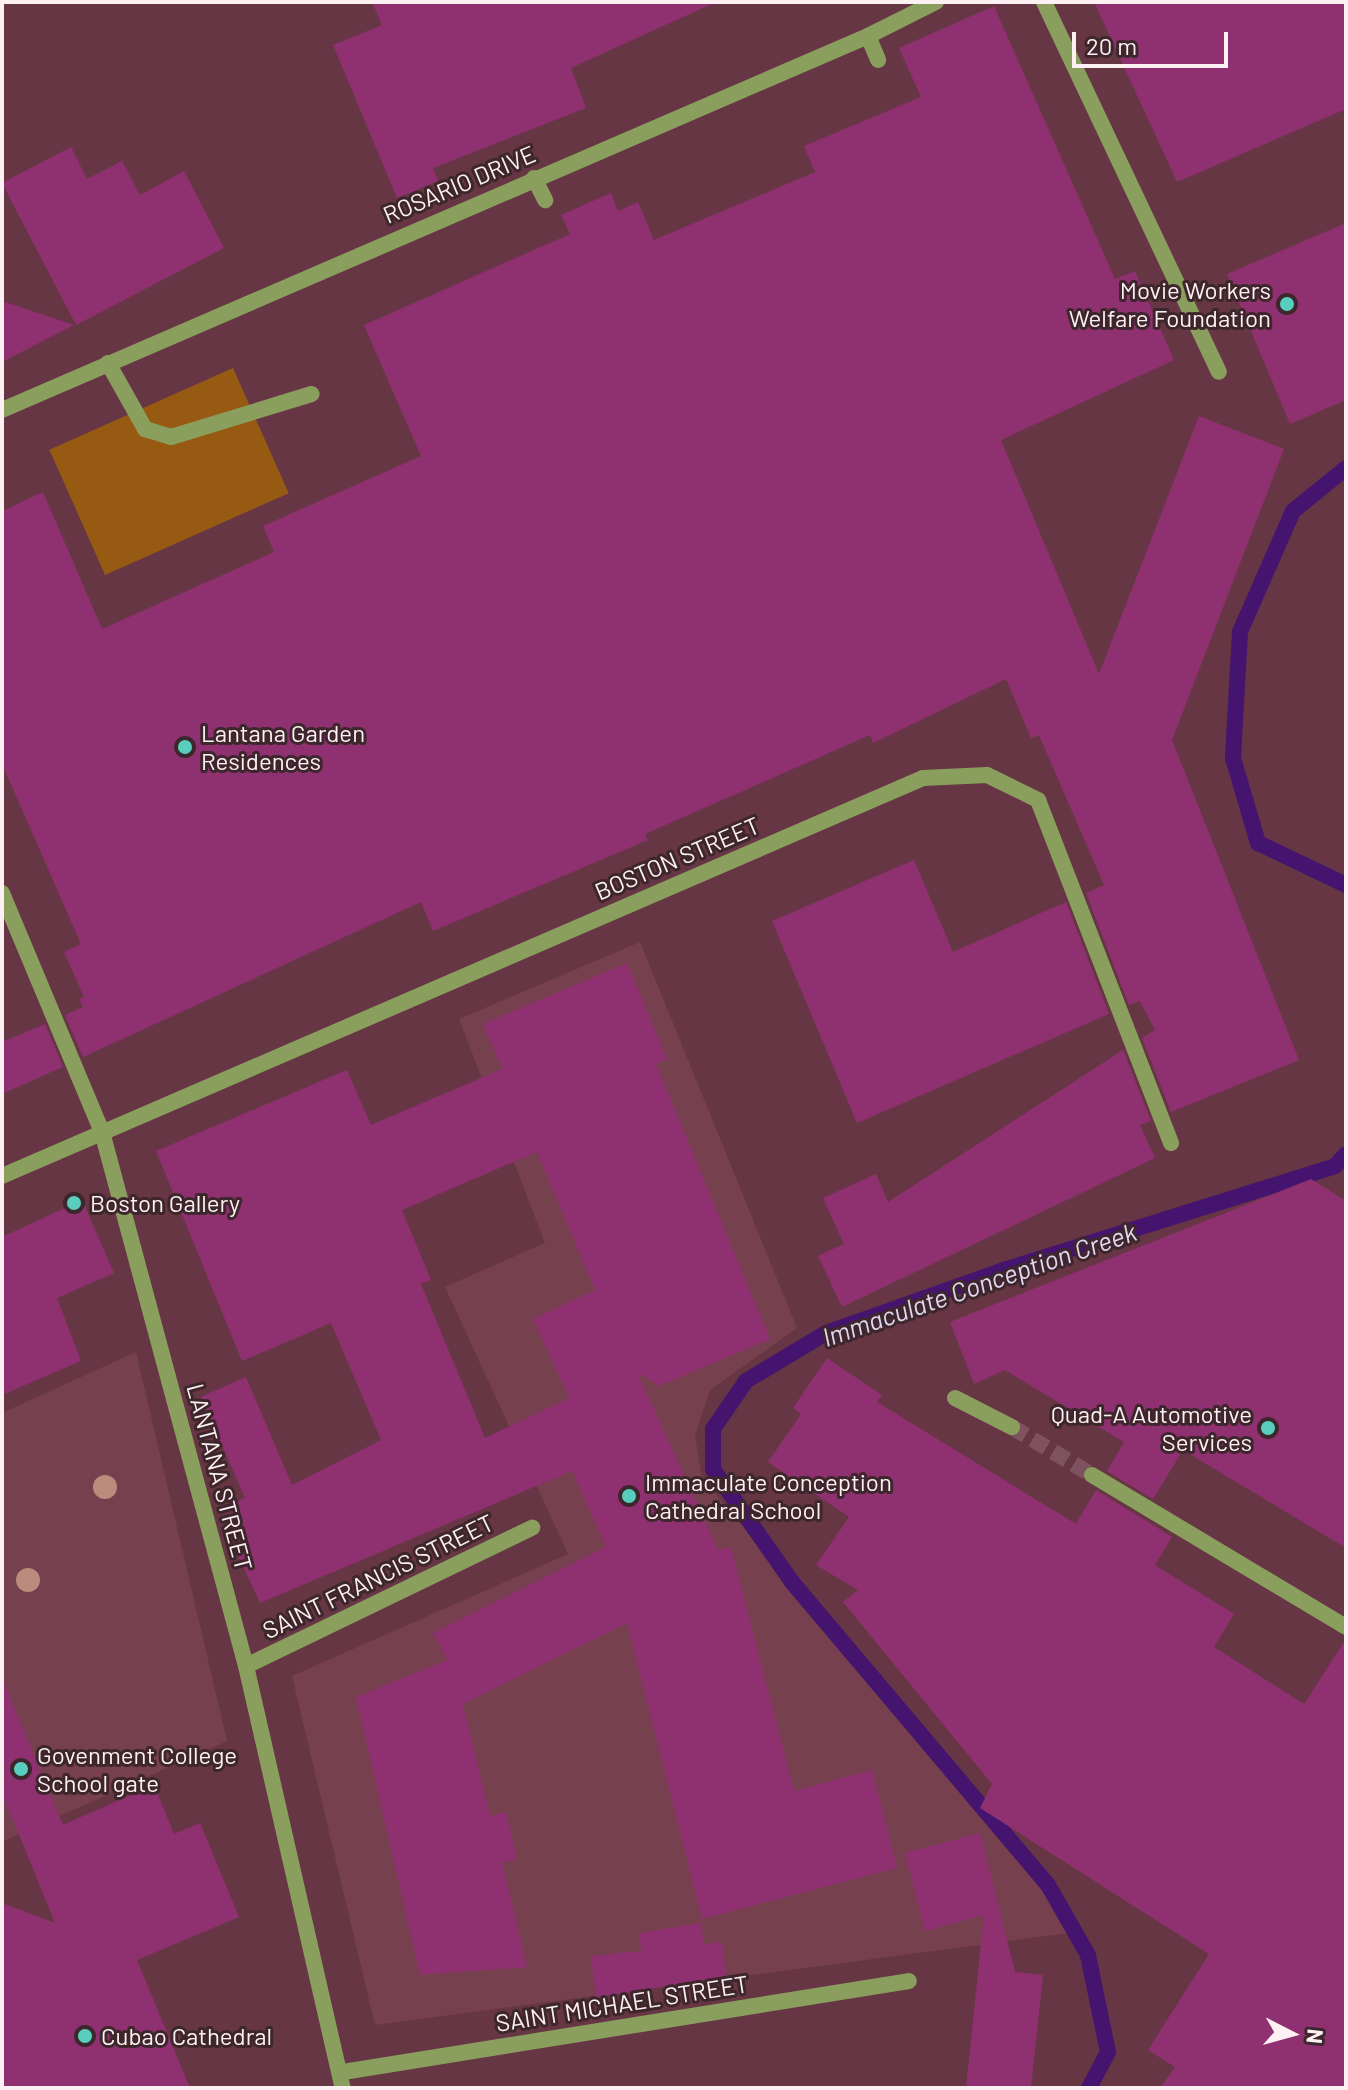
<!DOCTYPE html>
<html>
<head>
<meta charset="utf-8">
<style>
  body { margin:0 }
  #map { position:relative; width:1348px; height:2090px; overflow:hidden; background:#673644; font-family:Barlow,sans-serif }
  div>[style] { position:absolute }
  [style*='--x'] { left:calc(var(--x)*1px); top:calc(var(--y)*1px); width:calc(var(--w)*1px); rotate:calc(var(--a)*1deg) }
  .built>* { inset:0; background:#77404e }
  .green>* { inset:0; background:#975a13; transform-origin:0 0 }
  .stream>* { height:16px; margin:-8px; padding:0 8px; transform-origin:8px; border-radius:8px; background:#45146f }
  .building>* { inset:0; background:#8f3170 }
  .minor-tunnel>* { height:16px; margin-top:-8px; transform-origin:0; background:repeating-linear-gradient(90deg,#7e525e 0 16px,transparent 0 24px) }
  .service>* { height:16px; margin:-8px; padding:0 8px; transform-origin:8px; border-radius:8px; background:#8a9f5d }
  .minor>* { height:16px; margin:-8px; padding:0 8px; transform-origin:8px; border-radius:8px; background:#8a9f5d }
  .trees>* { width:24px; height:24px; margin:-12px; border-radius:50%; background:#ba8c7d }
  .dots>* { width:22px; height:22px; translate:-50% -50%; box-sizing:border-box; border:4px solid #3d262c; border-radius:50% }
  span { translate:-50% -50%; white-space:nowrap; text-align:center; line-height:1.15; -webkit-text-stroke:6px #3d262c; paint-order:stroke }
  .street-label { font-size:24px; color:#fef1f4 }
  .poi-label { font-size:24px; color:#fef1f4 }
  .right { translate:-100% -50%; text-align:right }
  .left { translate:0 -50%; text-align:left }
  .water-label { font-size:26px; color:#e1d7f0; font-style:italic }
  .frame { position:absolute; inset:0; border:4px solid #fef1f4; pointer-events:none }
  .north { position:absolute; left:1252px; top:1994px; width:80px; height:80px; -webkit-text-stroke:6px #3d262c; paint-order:stroke; rotate:96deg; font-size:22px; font-weight:700; line-height:32px; text-align:center; color:#fef1f4 }
  .north::after { content:''; display:block; margin:auto; width:28px; height:36px; background:#fef1f4; clip-path:polygon(50% 0,100% 100%,50% 72%,0 100%) }
  .scale { position:absolute; left:1072px; top:32px; width:156px; height:36px; box-sizing:border-box; border:4px solid #fef1f4; border-top:0; padding-left:10px; font-size:24px; line-height:28px; white-space:nowrap; color:#fef1f4; -webkit-text-stroke:6px #3d262c; paint-order:stroke }
</style>
</head>
<body>
<div id="map">
  <div class="built">
    <div style="clip-path:polygon(640px 942px,797px 1328px,710px 1390px,695px 1435px,702px 1478px,1075px 1923px,1076px 1932px,375px 2025px,292px 1676px,568px 1554px,445px 1287px,545px 1243px,459px 1019px)"></div>
    <div style="clip-path:polygon(136px 1352px,227px 1741px,2px 1842px,2px 1413px)"></div>
  </div>
  <div class="green">
    <div style="left:233px;top:368px;width:137px;height:201px;rotate:66deg"></div>
  </div>
  <div class="stream">
    <div style="--x:1346;--y:468;--w:68;--a:140.9"></div>
    <div style="--x:1293;--y:511;--w:132;--a:113.7"></div>
    <div style="--x:1240;--y:632;--w:126;--a:93.2"></div>
    <div style="--x:1233;--y:758;--w:89;--a:73.6"></div>
    <div style="--x:1258;--y:843;--w:98;--a:25.5"></div>
    <div style="--x:1089;--y:2088;--w:41;--a:-62.2"></div>
    <div style="--x:1108;--y:2052;--w:99;--a:-101.7"></div>
    <div style="--x:1088;--y:1955;--w:81;--a:-119.7"></div>
    <div style="--x:1048;--y:1885;--w:397;--a:-130.2"></div>
    <div style="--x:792;--y:1582;--w:138;--a:-125"></div>
    <div style="--x:713;--y:1469;--w:40;--a:-90"></div>
    <div style="--x:713;--y:1429;--w:58;--a:-55.5"></div>
    <div style="--x:746;--y:1381;--w:93;--a:-31"></div>
    <div style="--x:826;--y:1333;--w:192;--a:-19.5"></div>
    <div style="--x:1007;--y:1269;--w:344;--a:-17.4"></div>
    <div style="--x:1335;--y:1166;--w:16;--a:-47"></div>
  </div>
  <div class="building">
    <div style="clip-path:polygon(372px 2px,716px 2px,571px 68px,586px 108px,433px 168px,438px 181px,397px 198px,333px 45px,382px 25px)"></div>
    <div style="clip-path:polygon(1094px 2px,1346px 2px,1346px 109px,1177px 182px)"></div>
    <div style="clip-path:polygon(994px 6px,1115px 279px,1135px 271px,1174px 360px,1001px 440px,1099px 674px,1199px 416px,1284px 449px,1172px 740px,1299px 1060px,1171px 1112px,1142px 1038px,1155px 1030px,1140px 1001px,1129px 1005px,1086px 893px,1104px 885px,1039px 735px,1031px 738px,1006px 679px,873px 743px,870px 735px,645px 834px,648px 840px,433px 931px,421px 902px,83px 1057px,65px 1015px,83px 1007px,79px 999px,84px 997px,64px 952px,81px 944px,2px 764px,2px 511px,43px 492px,102px 629px,274px 552px,263px 526px,421px 456px,364px 325px,570px 234px,561px 215px,611px 193px,618px 211px,638px 202px,654px 240px,815px 172px,804px 146px,921px 97px,899px 48px)"></div>
    <div style="clip-path:polygon(71px 147px,87px 179px,122px 161px,140px 195px,184px 171px,224px 248px,76px 325px,2px 183px)"></div>
    <div style="clip-path:polygon(1346px 223px,1346px 400px,1290px 424px,1227px 274px)"></div>
    <div style="clip-path:polygon(2px 301px,74px 325px,2px 362px)"></div>
    <div style="clip-path:polygon(914px 860px,953px 952px,1066px 902px,1109px 1014px,857px 1123px,772px 921px)"></div>
    <div style="clip-path:polygon(evenodd,627px 963px,667px 1059px,656px 1064px,770px 1339px,659px 1386px,637px 1372px,718px 1550px,731px 1547px,794px 1791px,872px 1770px,897px 1868px,702px 1919px,627px 1623px,463px 1704px,490px 1816px,506px 1812px,517px 1859px,502px 1863px,527px 1967px,420px 1975px,356px 1697px,447px 1660px,433px 1633px,606px 1547px,572px 1471px,260px 1603px,237px 1553px,247px 1549px,229px 1505px,245px 1498px,201px 1397px,246px 1377px,292px 1485px,381px 1440px,331px 1323px,242px 1361px,156px 1151px,347px 1070px,371px 1125px,502px 1069px,483px 1024px,627px 963px,537px 1152px,595px 1290px,533px 1319px,569px 1398px,485px 1438px,421px 1284px,431px 1280px,402px 1210px,537px 1152px)"></div>
    <div style="clip-path:polygon(45px 1024px,63px 1067px,2px 1094px,2px 1042px)"></div>
    <div style="clip-path:polygon(1123px 1050px,1151px 1121px,1140px 1125px,1155px 1158px,842px 1307px,818px 1256px,844px 1244px,823px 1198px,876px 1174px,888px 1202px)"></div>
    <div style="clip-path:polygon(1311px 1179px,1346px 1201px,1346px 1548px,1183px 1450px,1153px 1499px,1107px 1471px,1124px 1442px,1005px 1370px,974px 1384px,950px 1322px)"></div>
    <div style="clip-path:polygon(82px 1200px,114px 1273px,57px 1298px,81px 1361px,2px 1395px,2px 1237px)"></div>
    <div style="clip-path:polygon(827px 1358px,882px 1395px,877px 1402px,1076px 1524px,1096px 1490px,1172px 1537px,1155px 1565px,1234px 1614px,1214px 1647px,1304px 1704px,1346px 1639px,1346px 2088px,1160px 2088px,1175px 2067px,1148px 2050px,1209px 1954px,980px 1808px,992px 1784px,843px 1602px,858px 1590px,816px 1565px,849px 1517px,768px 1462px,801px 1414px,793px 1408px)"></div>
    <div style="clip-path:polygon(2px 1678px,63px 1825px,154px 1785px,174px 1834px,200px 1823px,239px 1917px,137px 1960px,190px 2088px,2px 2088px,2px 1903px,55px 1923px,2px 1793px)"></div>
    <div style="clip-path:polygon(980px 1833px,1015px 1972px,1043px 1975px,1031px 2088px,966px 2088px,984px 1915px,925px 1931px,905px 1853px)"></div>
    <div style="clip-path:polygon(701px 1923px,704px 1944px,722px 1942px,726px 1976px,596px 1998px,591px 1956px,642px 1951px,639px 1933px)"></div>
  </div>
  <div class="minor-tunnel">
    <div style="--x:1012;--y:1427;--w:93;--a:31"></div>
  </div>
  <div class="service">
    <div style="--x:868;--y:36;--w:26;--a:67"></div>
    <div style="--x:534;--y:178;--w:25;--a:63"></div>
    <div style="--x:108;--y:363;--w:76;--a:60.7"></div>
    <div style="--x:145;--y:429;--w:27;--a:17"></div>
    <div style="--x:171;--y:437;--w:147;--a:-17"></div>
    <div style="--x:246;--y:1666;--w:318;--a:-25.8"></div>
  </div>
  <div class="minor">
    <div style="--x:1044;--y:2;--w:409;--a:64.7"></div>
    <div style="--x:2;--y:410;--w:943;--a:-23.36"></div>
    <div style="--x:868;--y:36;--w:76;--a:-26.6"></div>
    <div style="--x:2;--y:893;--w:259;--a:67.3"></div>
    <div style="--x:102;--y:1132;--w:553;--a:74.91"></div>
    <div style="--x:246;--y:1666;--w:433;--a:77.1"></div>
    <div style="--x:2;--y:1176;--w:1003;--a:-23.37"></div>
    <div style="--x:923;--y:778;--w:64;--a:-2.7"></div>
    <div style="--x:987;--y:775;--w:57;--a:26.1"></div>
    <div style="--x:1038;--y:800;--w:368;--a:68.8"></div>
    <div style="--x:955;--y:1398;--w:64;--a:27"></div>
    <div style="--x:1092;--y:1475;--w:296;--a:30.9"></div>
    <div style="--x:343;--y:2072;--w:573;--a:-9.13"></div>
  </div>
  <div class="trees">
    <div style="left:105px;top:1487px"></div>
    <div style="left:28px;top:1580px"></div>
  </div>
  <div class="dots">
    <div style="left:1287px;top:304px;background:#59cebe"></div>
    <div style="left:185px;top:747px;background:#59cebe"></div>
    <div style="left:74px;top:1203px;background:#59cebe"></div>
    <div style="left:1268px;top:1428px;background:#59cebe"></div>
    <div style="left:629px;top:1496px;background:#59cebe"></div>
    <div style="left:21px;top:1769px;background:#59cebe"></div>
    <div style="left:85px;top:2036px;background:#59cebe"></div>
  </div>
  <div class="street-label">
    <span style="left:459px;top:184px;rotate:-23deg">ROSARIO DRIVE</span>
    <span style="left:677px;top:858px;rotate:-23deg">BOSTON STREET</span>
    <span style="left:220px;top:1477px;rotate:75deg">LANTANA STREET</span>
    <span style="left:378px;top:1576px;rotate:-26deg">SAINT FRANCIS STREET</span>
    <span style="left:622px;top:2003px;rotate:-9deg">SAINT MICHAEL STREET</span>
  </div>
  <div class="poi-label">
    <span class="right" style="left:1271px;top:304px">Movie Workers<br>Welfare Foundation</span>
    <span class="left" style="left:201px;top:747px">Lantana Garden<br>Residences</span>
    <span class="left" style="left:90px;top:1203px">Boston Gallery</span>
    <span class="right" style="left:1252px;top:1428px">Quad-A Automotive<br>Services</span>
    <span class="left" style="left:645px;top:1496px">Immaculate Conception<br>Cathedral School</span>
    <span class="left" style="left:37px;top:1769px">Govenment College<br>School gate</span>
    <span class="left" style="left:101px;top:2036px">Cubao Cathedral</span>
  </div>
  <div class="water-label">
    <span style="left:979px;top:1284px;rotate:-19deg">Immaculate Conception Creek</span>
  </div>
  <div class="frame"></div>
  <div class="north">N</div>
  <div class="scale">20 m</div>
</div>
</body>
</html>
